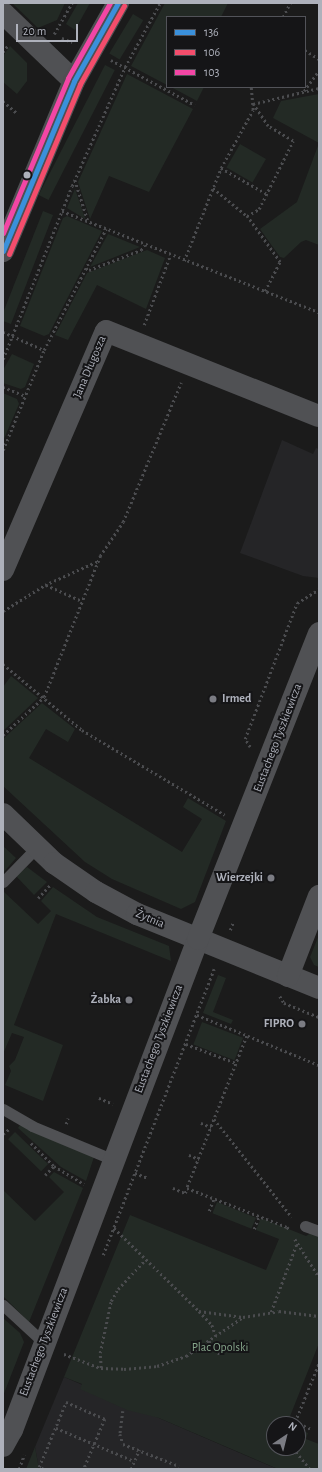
<!DOCTYPE html>
<html>
<head>
<meta charset="utf-8">
<style>
  body { margin:0 }
  #map { position:relative; width:322px; height:1472px; overflow:hidden; background:#1b1b1b; font-family:"Alegreya Sans",sans-serif }
  div>[style] { position:absolute }
  [style*='--x'] { left:calc(var(--x)*1px); top:calc(var(--y)*1px); width:calc(var(--w)*1px); rotate:calc(var(--a)*1deg) }
  .built>* { inset:0; background:#252527 }
  .green>* { inset:0; background:#232a25; transform-origin:0 0 }
  .path>* { height:2.5px; margin-top:-1.25px; transform-origin:0; background:repeating-linear-gradient(90deg,#4b4c4f 0 2px,transparent 0 5px) }
  .lane>* { height:11px; margin:-5.5px; padding:0 5.5px; transform-origin:5.5px; border-radius:5.5px; background:#505154 }
  .street>* { height:22px; margin:-11px; padding:0 11px; transform-origin:11px; border-radius:11px; background:#505154 }
  .secondary>* { height:22px; margin:-11px; padding:0 11px; transform-origin:11px; border-radius:11px; background:#4f4f52 }
  .bus-1>* { height:5px; margin:-2.5px; padding:0 2.5px; transform-origin:2.5px; border-radius:2.5px; background:#3a90db }
  .bus-2>* { height:5px; margin:-2.5px; padding:0 2.5px; transform-origin:2.5px; border-radius:2.5px; background:#f44d6c }
  .bus-3>* { height:5px; margin:-2.5px; padding:0 2.5px; transform-origin:2.5px; border-radius:2.5px; background:#f346a5 }
  .dots>* { width:11px; height:11px; translate:-50% -50%; box-sizing:border-box; border:2px solid #151517; border-radius:50% }
  span { translate:-50% -50%; white-space:nowrap; text-align:center; line-height:1.15; -webkit-text-stroke:4px #151517; paint-order:stroke }
  .street-label { font-size:12px; color:#aeb1bb }
  .poi-label { font-size:12px; color:#aeb1bb; font-weight:700 }
  .left { translate:0 -50%; text-align:left }
  .right { translate:-100% -50%; text-align:right }
  .park-label { font-size:12px; color:#86a58b }
  .frame { position:absolute; inset:0; border:4px solid #aeb1bb; pointer-events:none }
  .legend { position:absolute; left:166px; top:16px; width:140px; height:72px; box-sizing:border-box; background:#151517; border:1px solid #525359; margin:0; padding:5px 7px; list-style:none; font-size:12px; color:#aeb1bb }
  .legend li { display:flex; align-items:center; gap:8px; height:20px }
  .legend b { width:20px; border:1px solid #525359 }
  .north { position:absolute; left:266px; top:1416px; width:40px; height:40px; box-sizing:border-box; background:#151517; border:1px solid #525359; border-radius:50%; rotate:35deg; font-size:11px; font-weight:700; line-height:16px; text-align:center; color:#aeb1bb }
  .north::after { content:''; display:block; margin:auto; width:14px; height:18px; background:#7b7c83; clip-path:polygon(50% 0,100% 100%,50% 72%,0 100%) }
  .scale { position:absolute; left:16px; top:24px; width:62px; height:18px; box-sizing:border-box; border:2px solid #aeb1bb; border-top:0; padding-left:5px; font-size:12px; line-height:14px; white-space:nowrap; color:#aeb1bb; -webkit-text-stroke:3px #151517; paint-order:stroke }
</style>
</head>
<body>
<div id="map">
  <div class="built">
    <div style="clip-path:polygon(282px 440px,313px 454px,316px 448px,319px 449px,319px 578px,303px 576px,240px 553px)"></div>
    <div style="clip-path:polygon(64px 1377px,270px 1466px,278px 1469px,39px 1469px,35px 1447px)"></div>
  </div>
  <div class="green">
    <div style="clip-path:polygon(12px 3px,65px 3px,57px 20px,38px 28px)"></div>
    <div style="clip-path:polygon(78px 3px,90px 3px,75px 30px,66px 24px)"></div>
    <div style="clip-path:polygon(165px 3px,228px 3px,221px 17px,167px 17px,167px 85px,131px 66px)"></div>
    <div style="left:133px;top:14px;width:12px;height:46px;rotate:31deg"></div>
    <div style="clip-path:polygon(10px 46px,27px 63px,27px 81px,17px 94px,3px 82px,3px 56px)"></div>
    <div style="left:105px;top:65px;width:11px;height:146px;rotate:27deg"></div>
    <div style="clip-path:polygon(127px 74px,193px 109px,149px 192px,109px 176px,90px 219px,78px 182px)"></div>
    <div style="clip-path:polygon(171px 87px,204px 87px,197px 101px)"></div>
    <div style="clip-path:polygon(319px 94px,319px 245px,306px 240px,301px 242px,284px 258px,280px 257px,260px 229px,297px 202px,319px 143px,273px 118px,281px 101px)"></div>
    <div style="left:240px;top:144px;width:30px;height:27px;rotate:30deg"></div>
    <div style="clip-path:polygon(75px 189px,85px 218px,85px 219px,67px 208px)"></div>
    <div style="clip-path:polygon(43px 211px,53px 215px,11px 324px,3px 321px,3px 313px)"></div>
    <div style="clip-path:polygon(67px 216px,102px 231px,49px 334px,44px 336px,20px 326px,63px 218px)"></div>
    <div style="clip-path:polygon(108px 234px,140px 247px,90px 267px)"></div>
    <div style="clip-path:polygon(147px 250px,165px 258px,146px 309px,97px 285px,68px 340px,55px 335px,87px 273px)"></div>
    <div style="clip-path:polygon(12px 354px,34px 364px,25px 387px,21px 389px,3px 383px,3px 370px)"></div>
    <div style="clip-path:polygon(3px 393px,17px 399px,19px 404px,3px 441px)"></div>
    <div style="clip-path:polygon(11px 676px,38px 698px,3px 731px,3px 687px)"></div>
    <div style="clip-path:polygon(42px 703px,75px 729px,68px 742px,46px 729px,29px 758px,182px 852px,202px 819px,183px 807px,188px 798px,226px 821px,195px 902px,181px 909px,112px 879px,85px 862px,3px 786px,3px 739px)"></div>
    <div style="clip-path:polygon(3px 846px,16px 858px,3px 873px)"></div>
    <div style="clip-path:polygon(27px 867px,47px 882px,34px 895px,16px 876px)"></div>
    <div style="clip-path:polygon(53px 887px,97px 917px,169px 946px,171px 961px,56px 914px,14px 1025px,63px 1045px,43px 1101px,5px 1085px,11px 1071px,9px 1066px,15px 1060px,24px 1037px,12px 1033px,3px 1054px,3px 891px,38px 924px,51px 911px,41px 901px)"></div>
    <div style="clip-path:polygon(319px 935px,318px 953px,319px 967px,314px 965px,310px 957px)"></div>
    <div style="clip-path:polygon(218px 975px,226px 978px,213px 1012px,233px 1020px,231px 1024px,203px 1013px)"></div>
    <div style="left:202px;top:1022px;width:44px;height:24px;rotate:21deg"></div>
    <div style="clip-path:polygon(20px 1125px,94px 1157px,86px 1181px,61px 1167px,18px 1128px)"></div>
    <div style="left:15px;top:1132px;width:46px;height:10px;rotate:44deg"></div>
    <div style="clip-path:polygon(54px 1172px,83px 1188px,29px 1322px,3px 1296px,3px 1190px,35px 1221px,64px 1192px,49px 1177px)"></div>
    <div style="left:217px;top:1202px;width:42px;height:12px;rotate:22deg"></div>
    <div style="clip-path:polygon(130px 1215px,266px 1270px,279px 1239px,256px 1230px,261px 1218px,306px 1236px,311px 1233px,319px 1236px,319px 1343px,287px 1424px,274px 1424px,274px 1448px,298px 1448px,298px 1429px,308px 1433px,306px 1439px,319px 1444px,319px 1469px,278px 1469px,159px 1418px,127px 1410px,80px 1389px,82px 1384px,64px 1377px)"></div>
    <div style="clip-path:polygon(3px 1318px,20px 1333px,24px 1342px,3px 1396px)"></div>
    <div style="clip-path:polygon(35px 1447px,39px 1469px,26px 1469px)"></div>
  </div>
  <div class="path">
    <div style="--x:283;--y:17;--w:16;--a:-63"></div>
    <div style="--x:54;--y:34;--w:36;--a:-60"></div>
    <div style="--x:62;--y:38;--w:11;--a:22"></div>
    <div style="--x:305;--y:50;--w:17;--a:33"></div>
    <div style="--x:3;--y:52;--w:9;--a:-54"></div>
    <div style="--x:111;--y:60;--w:95;--a:28.2"></div>
    <div style="--x:304;--y:91;--w:26;--a:-54"></div>
    <div style="--x:3;--y:101;--w:18;--a:41"></div>
    <div style="--x:221;--y:168;--w:53;--a:29.5"></div>
    <div style="--x:75;--y:180;--w:43;--a:72.4"></div>
    <div style="--x:213;--y:188;--w:44;--a:39.5"></div>
    <div style="--x:62;--y:211;--w:276;--a:21.5"></div>
    <div style="--x:184;--y:261;--w:100;--a:-68.3"></div>
    <div style="--x:221;--y:168;--w:66;--a:-61.1"></div>
    <div style="--x:253;--y:110;--w:23;--a:-95"></div>
    <div style="--x:86;--y:268;--w:4;--a:34"></div>
    <div style="--x:89;--y:270;--w:56;--a:-21"></div>
    <div style="--x:141;--y:250;--w:6;--a:-51"></div>
    <div style="--x:265;--y:291;--w:33;--a:-63"></div>
    <div style="--x:280;--y:262;--w:57;--a:-125.7"></div>
    <div style="--x:247;--y:216;--w:14;--a:-30"></div>
    <div style="--x:259;--y:209;--w:76;--a:-63.4"></div>
    <div style="--x:293;--y:141;--w:29;--a:-149"></div>
    <div style="--x:268;--y:126;--w:27;--a:-124"></div>
    <div style="--x:253;--y:104;--w:68;--a:-13.6"></div>
    <div style="--x:144;--y:325;--w:74;--a:-69.4"></div>
    <div style="--x:3;--y:332;--w:45;--a:23.7"></div>
    <div style="--x:3;--y:359;--w:186;--a:-68.3"></div>
    <div style="--x:72;--y:186;--w:130;--a:-66"></div>
    <div style="--x:125;--y:67;--w:73;--a:-61.3"></div>
    <div style="--x:3;--y:387;--w:24;--a:22"></div>
    <div style="--x:3;--y:450;--w:108;--a:-67.7"></div>
    <div style="--x:44;--y:350;--w:136;--a:-62.9"></div>
    <div style="--x:46;--y:585;--w:39;--a:24"></div>
    <div style="--x:3;--y:611;--w:49;--a:-31.8"></div>
    <div style="--x:45;--y:585;--w:58;--a:-24.4"></div>
    <div style="--x:3;--y:664;--w:103;--a:39.9"></div>
    <div style="--x:82;--y:730;--w:166;--a:30.7"></div>
    <div style="--x:3;--y:735;--w:56;--a:-42.8"></div>
    <div style="--x:44;--y:697;--w:152;--a:-68.3"></div>
    <div style="--x:100;--y:556;--w:41;--a:-55.9"></div>
    <div style="--x:123;--y:522;--w:151;--a:-67.4"></div>
    <div style="--x:250;--y:747;--w:9;--a:-122"></div>
    <div style="--x:245;--y:739;--w:146;--a:-69.1"></div>
    <div style="--x:297;--y:603;--w:26;--a:-32"></div>
    <div style="--x:38;--y:898;--w:18;--a:-47"></div>
    <div style="--x:230;--y:930;--w:8;--a:-67"></div>
    <div style="--x:280;--y:996;--w:8;--a:60"></div>
    <div style="--x:284;--y:1003;--w:38;--a:22"></div>
    <div style="--x:197;--y:1015;--w:132;--a:22.3"></div>
    <div style="--x:247;--y:1036;--w:163;--a:111.5"></div>
    <div style="--x:187;--y:1188;--w:107;--a:21.3"></div>
    <div style="--x:287;--y:1227;--w:3;--a:45"></div>
    <div style="--x:186;--y:1044;--w:53;--a:20.8"></div>
    <div style="--x:99;--y:1098;--w:15;--a:23"></div>
    <div style="--x:214;--y:1119;--w:125;--a:51.5"></div>
    <div style="--x:201;--y:1123;--w:11;--a:22"></div>
    <div style="--x:66;--y:1124;--w:6;--a:-72"></div>
    <div style="--x:3;--y:1134;--w:8;--a:-40"></div>
    <div style="--x:31;--y:1143;--w:33;--a:45"></div>
    <div style="--x:54;--y:1166;--w:35;--a:31"></div>
    <div style="--x:189;--y:1155;--w:11;--a:22"></div>
    <div style="--x:135;--y:1173;--w:14;--a:21"></div>
    <div style="--x:45;--y:1175;--w:13;--a:-45"></div>
    <div style="--x:173;--y:1188;--w:13;--a:23"></div>
    <div style="--x:185;--y:1193;--w:5;--a:-68"></div>
    <div style="--x:209;--y:1211;--w:14;--a:-69"></div>
    <div style="--x:114;--y:1228;--w:119;--a:44.3"></div>
    <div style="--x:199;--y:1311;--w:44;--a:7.8"></div>
    <div style="--x:254;--y:1229;--w:14;--a:-69"></div>
    <div style="--x:295;--y:1239;--w:45;--a:57.7"></div>
    <div style="--x:103;--y:1255;--w:307;--a:-68.8"></div>
    <div style="--x:199;--y:1311;--w:19;--a:47"></div>
    <div style="--x:212;--y:1325;--w:12;--a:70"></div>
    <div style="--x:271;--y:1312;--w:74;--a:-69.4"></div>
    <div style="--x:209;--y:1341;--w:19;--a:51"></div>
    <div style="--x:64;--y:1354;--w:40;--a:21"></div>
    <div style="--x:101;--y:1368;--w:23;--a:2"></div>
    <div style="--x:124;--y:1369;--w:33;--a:-5"></div>
    <div style="--x:157;--y:1366;--w:31;--a:-19"></div>
    <div style="--x:186;--y:1356;--w:69;--a:-34.4"></div>
    <div style="--x:243;--y:1317;--w:36;--a:-9"></div>
    <div style="--x:279;--y:1311;--w:40;--a:7.1"></div>
    <div style="--x:101;--y:1368;--w:15;--a:-94"></div>
    <div style="--x:100;--y:1353;--w:53;--a:-78.1"></div>
    <div style="--x:111;--y:1301;--w:14;--a:-60"></div>
    <div style="--x:118;--y:1289;--w:40;--a:-47"></div>
    <div style="--x:123;--y:1411;--w:23;--a:97"></div>
    <div style="--x:120;--y:1434;--w:10;--a:73"></div>
    <div style="--x:123;--y:1444;--w:60;--a:21.4"></div>
    <div style="--x:56;--y:1428;--w:85;--a:22.9"></div>
    <div style="--x:310;--y:1429;--w:17;--a:-155"></div>
    <div style="--x:295;--y:1422;--w:64;--a:-67.9"></div>
    <div style="--x:293;--y:1448;--w:27;--a:51"></div>
    <div style="--x:19;--y:1469;--w:15;--a:-70"></div>
    <div style="--x:43;--y:1469;--w:4;--a:-153"></div>
    <div style="--x:39;--y:1467;--w:70;--a:-67.4"></div>
    <div style="--x:66;--y:1402;--w:43;--a:23.6"></div>
    <div style="--x:105;--y:1419;--w:54;--a:112.8"></div>
    <div style="--x:131;--y:1469;--w:21;--a:-67"></div>
  </div>
  <div class="lane">
    <div style="--x:3;--y:882;--w:49;--a:-45.8"></div>
    <div style="--x:3;--y:1109;--w:34;--a:30"></div>
    <div style="--x:32;--y:1126;--w:89;--a:22.5"></div>
    <div style="--x:305;--y:1226;--w:15;--a:20"></div>
    <div style="--x:3;--y:1305;--w:56;--a:42.8"></div>
  </div>
  <div class="street">
    <div style="--x:3;--y:13;--w:98;--a:43.8"></div>
    <div style="--x:3;--y:570;--w:260;--a:-66.7"></div>
    <div style="--x:106;--y:331;--w:229;--a:21.8"></div>
    <div style="--x:3;--y:814;--w:71;--a:43.9"></div>
    <div style="--x:54;--y:863;--w:51;--a:34.6"></div>
    <div style="--x:96;--y:892;--w:47;--a:28.2"></div>
    <div style="--x:137;--y:914;--w:196;--a:22.1"></div>
    <div style="--x:288;--y:976;--w:86;--a:-68.8"></div>
    <div style="--x:3;--y:1446;--w:18;--a:-61"></div>
    <div style="--x:12;--y:1430;--w:525;--a:-69.25"></div>
    <div style="--x:198;--y:939;--w:329;--a:-68.4"></div>
  </div>
  <div class="secondary">
    <div style="--x:3;--y:251;--w:184;--a:-67.3"></div>
    <div style="--x:74;--y:81;--w:90;--a:-60.6"></div>
  </div>
  <div class="bus-1">
    <div style="--x:3;--y:251;--w:184;--a:-67.3"></div>
    <div style="--x:74;--y:81;--w:90;--a:-60.6"></div>
  </div>
  <div class="bus-2">
    <div style="--x:9;--y:254;--w:184;--a:-67.3"></div>
    <div style="--x:80;--y:84;--w:90;--a:-60.6"></div>
  </div>
  <div class="bus-3">
    <div style="--x:3;--y:233;--w:168;--a:-67.2"></div>
    <div style="--x:68;--y:78;--w:86;--a:-60.8"></div>
  </div>
  <div class="dots">
    <div style="left:27px;top:175px;background:#aeb1bb"></div>
    <div style="left:213px;top:699px;background:#7b7c83"></div>
    <div style="left:271px;top:878px;background:#7b7c83"></div>
    <div style="left:129px;top:1000px;background:#7b7c83"></div>
    <div style="left:302px;top:1024px;background:#7b7c83"></div>
  </div>
  <div class="street-label">
    <span style="left:90px;top:367px;rotate:-67deg">Jana Długosza</span>
    <span style="left:278px;top:738px;rotate:-69deg">Eustachego Tyszkiewicza</span>
    <span style="left:150px;top:919px;rotate:23deg">Żytnia</span>
    <span style="left:159px;top:1039px;rotate:-69deg">Eustachego Tyszkiewicza</span>
    <span style="left:44px;top:1342px;rotate:-69deg">Eustachego Tyszkiewicza</span>
  </div>
  <div class="poi-label">
    <span class="left" style="left:222px;top:699px">Irmed</span>
    <span class="right" style="left:263px;top:878px">Wierzejki</span>
    <span class="right" style="left:121px;top:1000px">Żabka</span>
    <span class="right" style="left:294px;top:1024px">FIPRO</span>
  </div>
  <div class="park-label">
    <span style="left:220px;top:1348px">Plac Opolski</span>
  </div>
  <div class="frame"></div>
  <ul class="legend">
  <li><b style="height:5px;background:#3a90db"></b>136</li>
  <li><b style="height:5px;background:#f44d6c"></b>106</li>
  <li><b style="height:5px;background:#f346a5"></b>103</li>
  </ul>
  <div class="north">N</div>
  <div class="scale">20 m</div>
</div>
</body>
</html>
